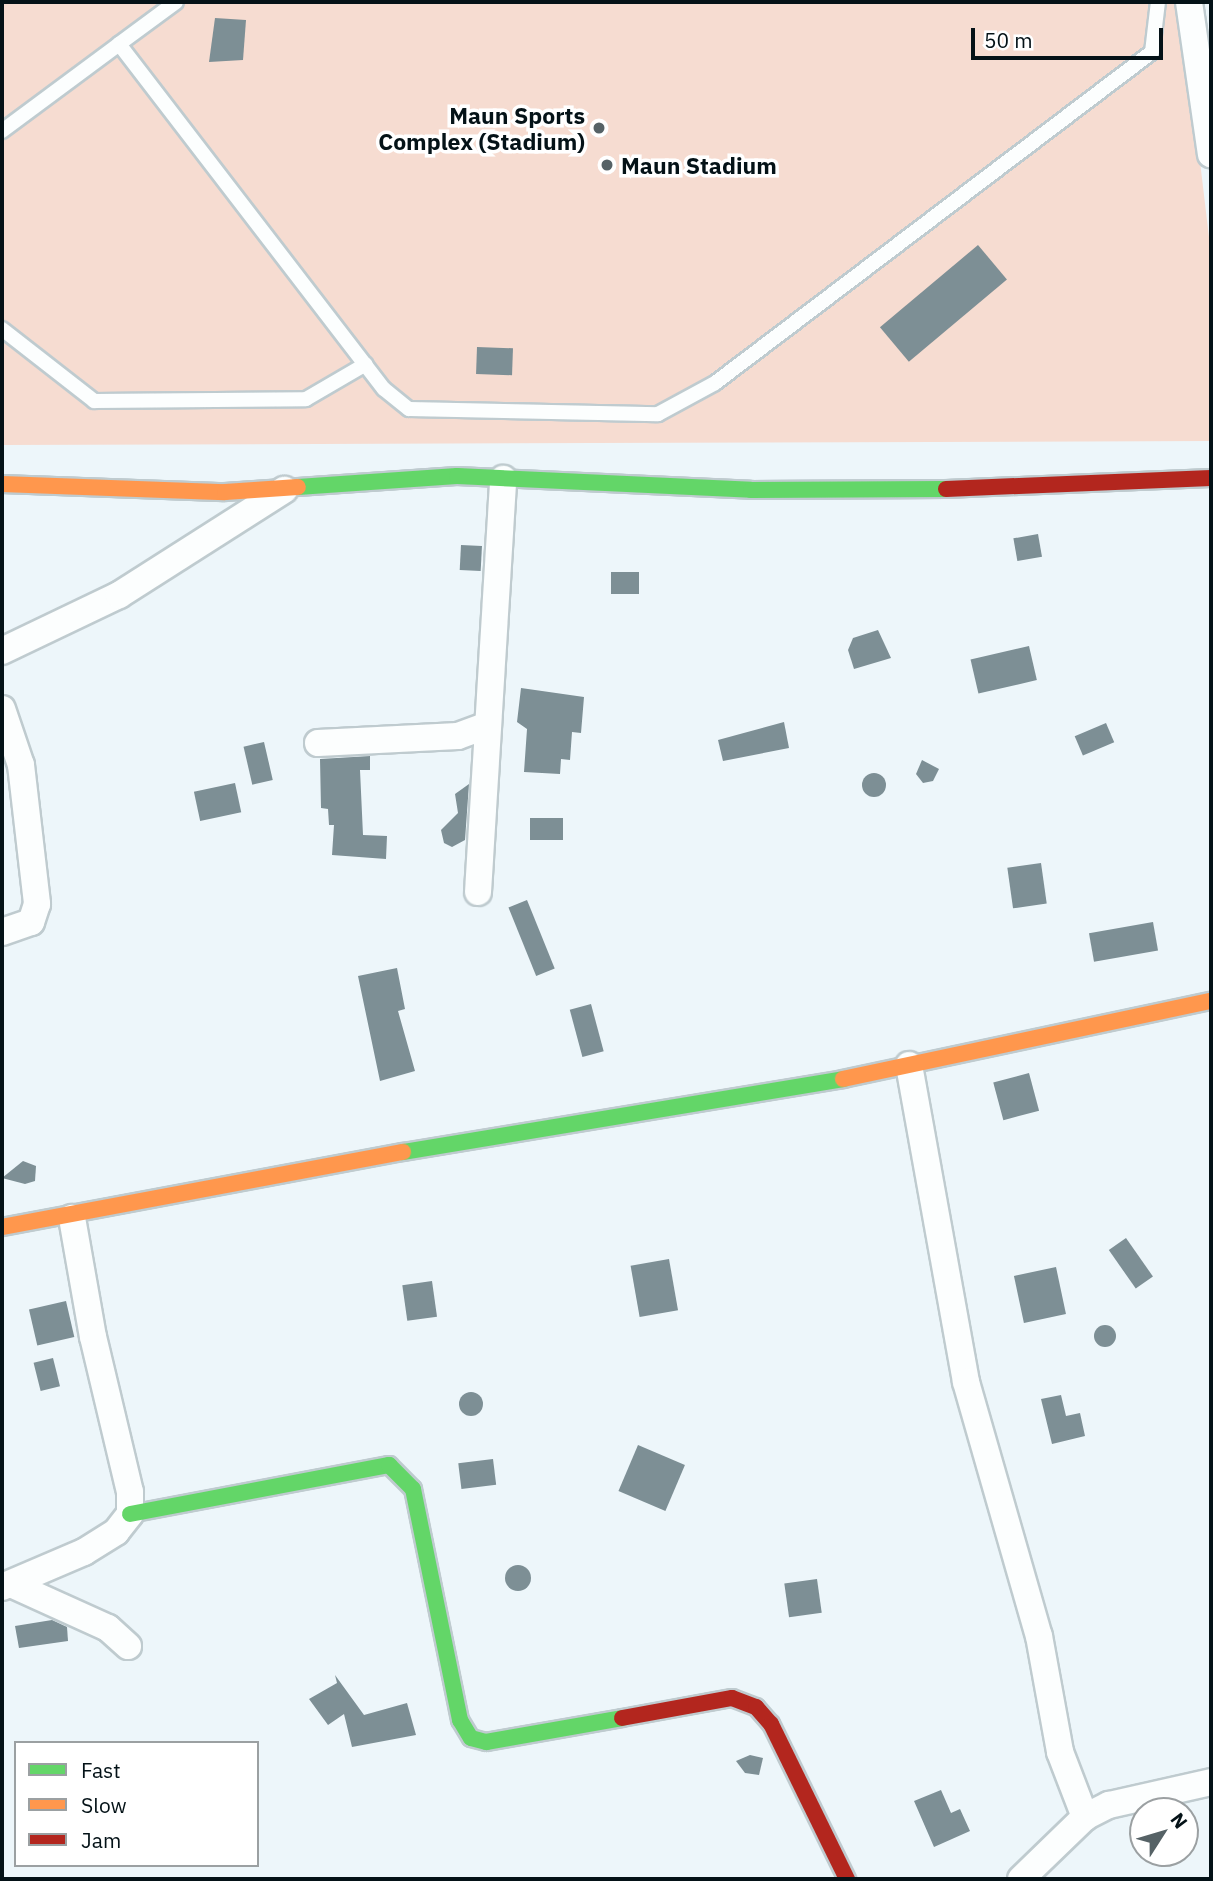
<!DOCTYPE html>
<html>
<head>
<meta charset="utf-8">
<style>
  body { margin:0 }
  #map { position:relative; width:1213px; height:1881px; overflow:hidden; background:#edf6fa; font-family:"IBM Plex Sans",sans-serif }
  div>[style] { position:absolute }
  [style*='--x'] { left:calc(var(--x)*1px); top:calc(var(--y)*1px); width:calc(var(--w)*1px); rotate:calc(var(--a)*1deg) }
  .green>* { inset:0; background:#f6dcd1 }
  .building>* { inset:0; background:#7d8f95; transform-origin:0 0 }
  .round { border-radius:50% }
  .roads { filter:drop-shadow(2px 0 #bfcbcf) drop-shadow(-2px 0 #bfcbcf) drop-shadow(0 2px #bfcbcf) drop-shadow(0 -2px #bfcbcf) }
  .lane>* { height:14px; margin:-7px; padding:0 7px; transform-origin:7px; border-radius:7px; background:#fcfefe }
  .street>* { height:26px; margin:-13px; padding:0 13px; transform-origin:13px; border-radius:13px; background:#fcfefe }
  .fast>* { height:16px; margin:-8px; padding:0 8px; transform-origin:8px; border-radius:8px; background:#63d668 }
  .slow>* { height:16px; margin:-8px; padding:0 8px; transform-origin:8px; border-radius:8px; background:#ff974d }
  .jam>* { height:16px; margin:-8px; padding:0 8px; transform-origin:8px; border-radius:8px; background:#b3261e }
  .dots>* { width:19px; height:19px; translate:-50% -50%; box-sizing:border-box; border:4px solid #fff; border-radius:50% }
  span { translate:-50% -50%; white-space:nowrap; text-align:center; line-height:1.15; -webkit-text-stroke:7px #fff; paint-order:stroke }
  .poi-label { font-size:23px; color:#041217; font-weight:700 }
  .right { translate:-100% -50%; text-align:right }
  .left { translate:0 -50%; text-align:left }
  .frame { position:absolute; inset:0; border:4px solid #041217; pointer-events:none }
  .legend { position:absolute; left:14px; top:1741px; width:245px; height:126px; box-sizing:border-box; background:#fff; border:2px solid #9ba0a2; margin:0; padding:9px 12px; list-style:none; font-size:21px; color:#041217 }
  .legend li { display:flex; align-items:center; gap:14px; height:35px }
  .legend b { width:35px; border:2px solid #9ba0a2 }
  .north { position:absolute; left:1129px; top:1797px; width:70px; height:70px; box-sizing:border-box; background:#fff; border:2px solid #9ba0a2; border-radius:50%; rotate:53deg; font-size:19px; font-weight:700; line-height:28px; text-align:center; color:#041217 }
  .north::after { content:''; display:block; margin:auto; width:24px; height:32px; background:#566266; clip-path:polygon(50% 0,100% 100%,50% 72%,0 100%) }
  .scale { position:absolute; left:971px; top:28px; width:192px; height:32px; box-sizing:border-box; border:4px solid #041217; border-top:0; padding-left:9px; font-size:21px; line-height:24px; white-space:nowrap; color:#041217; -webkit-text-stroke:5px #fff; paint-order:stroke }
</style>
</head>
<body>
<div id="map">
  <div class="green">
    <div style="clip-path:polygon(2px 2px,1181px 2px,1211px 254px,1211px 441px,2px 445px)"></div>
  </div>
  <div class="building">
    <div style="clip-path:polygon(215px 18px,246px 20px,243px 60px,209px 62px)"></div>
    <div style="left:978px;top:245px;width:45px;height:128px;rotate:50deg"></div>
    <div style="left:477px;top:347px;width:36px;height:27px;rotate:2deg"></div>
    <div style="left:1038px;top:534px;width:23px;height:25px;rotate:80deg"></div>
    <div style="left:461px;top:545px;width:21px;height:25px;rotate:3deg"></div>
    <div style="left:611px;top:572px;width:28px;height:22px"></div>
    <div style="clip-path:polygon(878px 630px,891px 658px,854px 669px,848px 650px,853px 638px)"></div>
    <div style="left:1029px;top:646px;width:35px;height:60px;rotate:77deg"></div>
    <div style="clip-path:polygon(521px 688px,584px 697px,581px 733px,572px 732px,570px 760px,561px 759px,560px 774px,524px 772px,527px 729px,517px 722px)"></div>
    <div style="clip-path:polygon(784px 722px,789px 748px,723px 761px,718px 740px)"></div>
    <div style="left:1106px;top:723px;width:21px;height:34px;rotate:67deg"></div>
    <div style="left:264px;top:742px;width:39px;height:21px;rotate:77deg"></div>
    <div style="clip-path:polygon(370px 756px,370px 770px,360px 770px,363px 835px,387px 836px,386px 859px,332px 855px,334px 825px,329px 825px,328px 809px,321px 808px,320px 759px)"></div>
    <div style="clip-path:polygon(922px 760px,939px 769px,933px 781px,923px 783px,916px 774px)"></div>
    <div class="round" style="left:862px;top:773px;width:24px;height:24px"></div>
    <div style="left:235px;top:783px;width:30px;height:42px;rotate:78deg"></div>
    <div style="clip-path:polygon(469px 784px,465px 840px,452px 847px,444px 843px,441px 830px,458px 813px,455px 794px)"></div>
    <div style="left:530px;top:818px;width:33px;height:22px"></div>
    <div style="left:1041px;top:863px;width:41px;height:34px;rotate:82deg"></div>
    <div style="left:527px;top:900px;width:74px;height:20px;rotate:68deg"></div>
    <div style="left:1153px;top:922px;width:29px;height:65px;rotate:80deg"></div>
    <div style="clip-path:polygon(397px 968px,405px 1009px,398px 1011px,415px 1071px,380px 1081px,358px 976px)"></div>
    <div style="left:591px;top:1004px;width:49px;height:22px;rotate:75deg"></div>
    <div style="left:1029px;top:1073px;width:39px;height:37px;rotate:75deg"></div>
    <div style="clip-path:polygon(23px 1161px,36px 1166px,35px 1181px,25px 1184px,2px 1178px)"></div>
    <div style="left:1126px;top:1238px;width:47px;height:21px;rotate:55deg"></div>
    <div style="left:669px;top:1259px;width:52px;height:39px;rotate:80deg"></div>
    <div style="left:1056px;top:1267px;width:48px;height:43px;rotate:78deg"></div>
    <div style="left:432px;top:1281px;width:36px;height:30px;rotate:82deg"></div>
    <div style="left:66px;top:1301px;width:37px;height:38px;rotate:77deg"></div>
    <div class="round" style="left:1094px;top:1325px;width:22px;height:22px"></div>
    <div style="left:53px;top:1358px;width:29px;height:20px;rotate:76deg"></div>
    <div class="round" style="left:459px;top:1392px;width:24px;height:24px"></div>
    <div style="clip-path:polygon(1061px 1395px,1066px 1416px,1080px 1413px,1085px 1436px,1052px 1444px,1041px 1399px)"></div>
    <div style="left:638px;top:1445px;width:51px;height:50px;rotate:23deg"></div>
    <div style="left:493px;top:1459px;width:26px;height:35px;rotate:83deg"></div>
    <div class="round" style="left:505px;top:1565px;width:26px;height:26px"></div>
    <div style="left:817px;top:1579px;width:34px;height:33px;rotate:82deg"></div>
    <div style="clip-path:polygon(52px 1620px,67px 1627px,68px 1641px,19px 1648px,15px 1626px)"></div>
    <div style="clip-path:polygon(335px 1675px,364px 1715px,407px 1703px,416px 1735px,352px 1747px,344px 1714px,328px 1725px,309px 1699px,337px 1683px)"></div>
    <div style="clip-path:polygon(750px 1755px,763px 1758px,759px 1775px,745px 1773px,736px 1761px)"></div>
    <div style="clip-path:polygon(941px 1790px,951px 1813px,960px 1809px,970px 1831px,934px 1847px,914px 1801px)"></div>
  </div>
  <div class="roads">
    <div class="lane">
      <div style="--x:176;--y:2;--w:71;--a:143.6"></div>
      <div style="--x:119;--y:44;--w:435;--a:52.5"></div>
      <div style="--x:384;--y:389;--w:32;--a:39"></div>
      <div style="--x:409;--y:409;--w:249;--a:1.2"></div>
      <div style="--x:658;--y:414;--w:65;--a:-28.5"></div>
      <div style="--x:715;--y:383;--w:548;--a:-37.14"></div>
      <div style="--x:1152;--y:52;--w:50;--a:-83.2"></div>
      <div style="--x:2;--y:131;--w:146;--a:-36.6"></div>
      <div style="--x:2;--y:329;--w:117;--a:38"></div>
      <div style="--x:94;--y:401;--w:212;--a:-0.5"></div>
      <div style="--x:306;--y:399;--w:69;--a:-30.3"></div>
    </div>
    <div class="street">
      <div style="--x:1189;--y:2;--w:154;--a:81.8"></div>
      <div style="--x:2;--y:651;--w:130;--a:-25.6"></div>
      <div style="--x:119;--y:595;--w:196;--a:-32.5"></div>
      <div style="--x:2;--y:709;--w:59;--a:71.3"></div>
      <div style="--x:21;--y:765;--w:140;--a:83.4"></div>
      <div style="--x:37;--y:904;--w:19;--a:108"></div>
      <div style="--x:31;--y:922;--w:31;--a:161"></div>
      <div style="--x:318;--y:743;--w:140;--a:-2.9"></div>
      <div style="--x:458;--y:736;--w:29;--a:-20"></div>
      <div style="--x:478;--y:892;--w:414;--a:-86.5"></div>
      <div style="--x:909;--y:1065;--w:322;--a:79.8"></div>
      <div style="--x:966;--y:1382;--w:264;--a:74"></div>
      <div style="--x:1039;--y:1636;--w:118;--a:79.7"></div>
      <div style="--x:1060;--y:1752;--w:70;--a:69"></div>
      <div style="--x:13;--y:1585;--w:104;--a:24.4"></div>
      <div style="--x:108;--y:1628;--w:27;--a:42"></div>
      <div style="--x:2;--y:1587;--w:89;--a:-23.1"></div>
      <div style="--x:84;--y:1552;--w:38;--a:-32"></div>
      <div style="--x:116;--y:1532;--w:23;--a:-52"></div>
      <div style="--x:130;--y:1514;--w:22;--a:-90"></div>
      <div style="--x:130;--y:1492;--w:159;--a:-103.4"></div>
      <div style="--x:93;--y:1337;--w:121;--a:-100"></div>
      <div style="--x:1021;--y:1879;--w:89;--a:-44.1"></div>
      <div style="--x:1085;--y:1817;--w:27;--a:-27"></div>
      <div style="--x:1109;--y:1805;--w:105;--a:-12.7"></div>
    </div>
    <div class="fast">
      <div style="--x:298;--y:487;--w:159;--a:-4"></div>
      <div style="--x:457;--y:476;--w:294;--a:2.7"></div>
      <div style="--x:751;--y:490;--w:195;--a:-0.3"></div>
      <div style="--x:403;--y:1152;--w:446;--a:-9.4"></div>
      <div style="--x:130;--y:1514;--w:264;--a:-10.7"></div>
      <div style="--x:389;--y:1465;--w:34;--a:45"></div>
      <div style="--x:413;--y:1489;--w:236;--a:78.5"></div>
      <div style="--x:460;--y:1720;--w:21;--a:59"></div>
      <div style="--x:471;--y:1738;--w:16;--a:15"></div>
      <div style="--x:486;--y:1742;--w:138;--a:-10"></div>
    </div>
    <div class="slow">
      <div style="--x:2;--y:484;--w:223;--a:2.1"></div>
      <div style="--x:225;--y:492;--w:73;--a:-3.9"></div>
      <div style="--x:843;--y:1079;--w:376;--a:-12"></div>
      <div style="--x:2;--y:1227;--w:408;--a:-10.6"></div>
    </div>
    <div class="jam">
      <div style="--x:946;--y:489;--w:265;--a:-2.4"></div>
      <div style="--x:622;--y:1718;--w:112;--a:-10.3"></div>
      <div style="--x:732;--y:1698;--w:26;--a:21"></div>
      <div style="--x:756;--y:1707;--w:23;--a:49"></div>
      <div style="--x:771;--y:1724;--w:173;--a:63.9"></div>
    </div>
  </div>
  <div class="dots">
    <div style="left:599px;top:128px;background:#566266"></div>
    <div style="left:607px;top:165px;background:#566266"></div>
  </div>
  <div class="poi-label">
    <span class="right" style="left:585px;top:128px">Maun Sports<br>Complex (Stadium)</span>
    <span class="left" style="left:621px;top:165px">Maun Stadium</span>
  </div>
  <div class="frame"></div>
  <ul class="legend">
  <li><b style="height:9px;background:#63d668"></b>Fast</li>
  <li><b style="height:9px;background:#ff974d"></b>Slow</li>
  <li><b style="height:9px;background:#b3261e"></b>Jam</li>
  </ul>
  <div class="north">N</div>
  <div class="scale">50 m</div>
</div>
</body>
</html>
